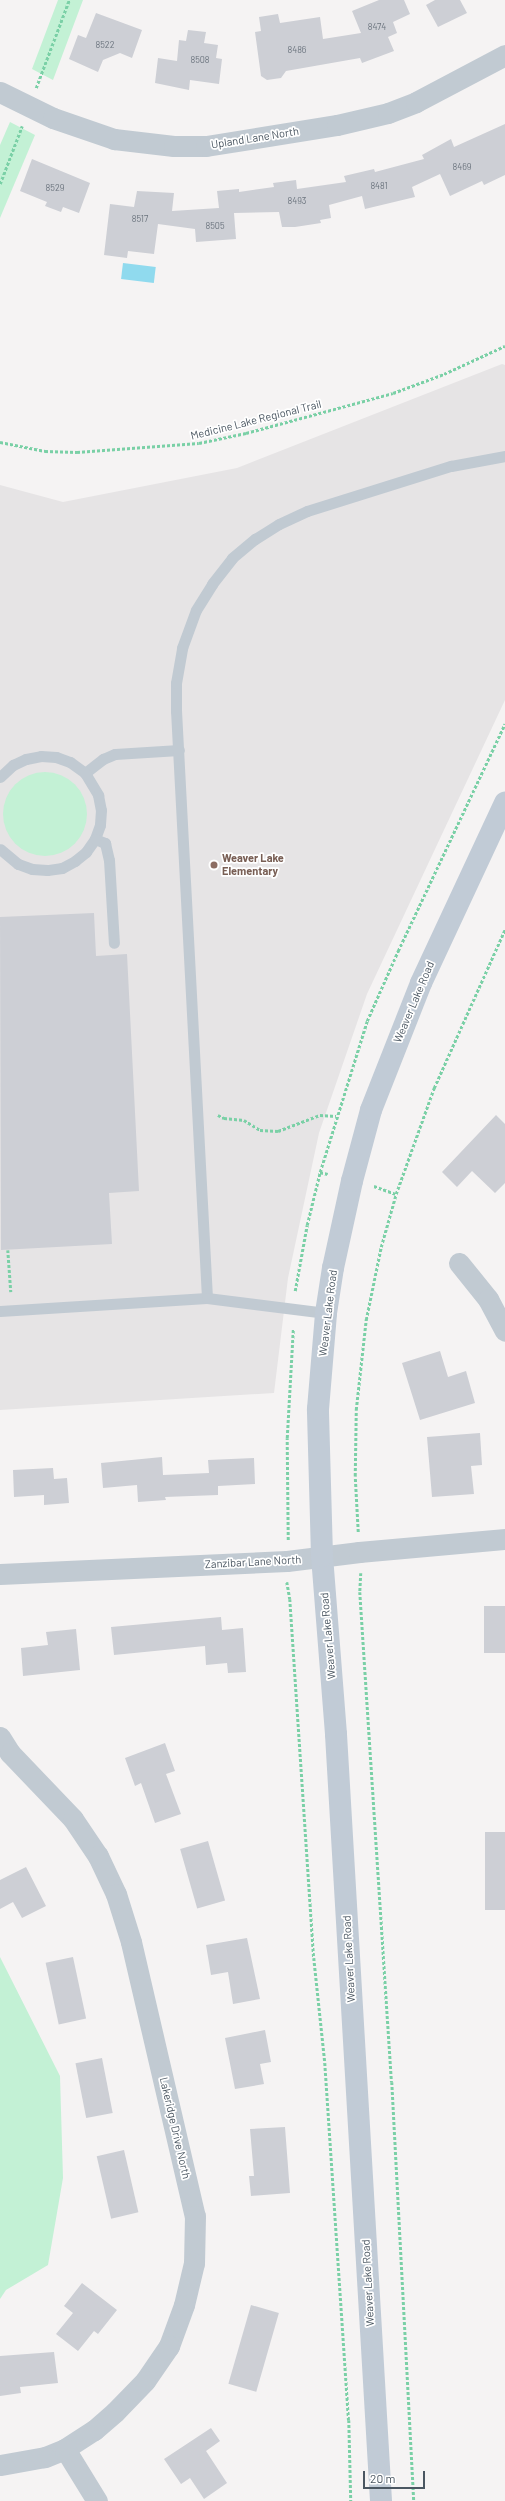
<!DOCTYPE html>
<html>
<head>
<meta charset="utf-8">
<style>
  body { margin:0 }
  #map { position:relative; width:505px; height:2501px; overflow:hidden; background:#f5f3f3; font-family:Barlow,sans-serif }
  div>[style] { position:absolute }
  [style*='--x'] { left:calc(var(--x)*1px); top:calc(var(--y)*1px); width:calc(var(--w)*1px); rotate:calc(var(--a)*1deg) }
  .education>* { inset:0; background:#e6e4e5 }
  .green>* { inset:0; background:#c3f1d5 }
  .round { border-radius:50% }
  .water>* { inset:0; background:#90daee; transform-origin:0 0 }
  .building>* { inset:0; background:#cdcfd5; transform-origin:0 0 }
  .path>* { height:2.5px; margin-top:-1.25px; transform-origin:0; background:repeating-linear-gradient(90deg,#7ad0a6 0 3px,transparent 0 5px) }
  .lane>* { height:11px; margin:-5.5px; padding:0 5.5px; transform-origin:5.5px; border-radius:5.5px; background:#c1cad2 }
  .street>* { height:21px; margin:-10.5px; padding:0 10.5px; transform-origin:10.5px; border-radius:10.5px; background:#c1cad2 }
  .secondary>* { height:22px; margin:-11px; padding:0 11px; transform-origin:11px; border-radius:11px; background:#c1cbd6 }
  .dots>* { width:11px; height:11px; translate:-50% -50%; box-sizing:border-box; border:2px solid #fff; border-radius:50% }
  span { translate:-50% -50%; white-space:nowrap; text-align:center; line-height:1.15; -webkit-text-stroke:3.5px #fff; paint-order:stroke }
  .number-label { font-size:9px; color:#6b747e }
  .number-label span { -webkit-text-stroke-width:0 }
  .street-label { font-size:11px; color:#4a5661 }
  .education-label { font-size:11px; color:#785e54; font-weight:700 }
  .left { translate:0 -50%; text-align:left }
  .scale { position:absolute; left:363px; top:2471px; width:62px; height:18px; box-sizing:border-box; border:2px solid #4a5661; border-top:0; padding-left:5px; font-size:12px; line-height:14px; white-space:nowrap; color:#4a5661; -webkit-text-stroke:3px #fff; paint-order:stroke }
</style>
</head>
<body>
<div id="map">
  <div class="education">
    <div style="clip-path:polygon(502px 364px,505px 365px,505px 700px,367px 994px,319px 1133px,288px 1278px,274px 1393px,0 1410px,0 485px,63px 502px,237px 468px)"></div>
  </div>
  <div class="green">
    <div style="clip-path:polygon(58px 0,83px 0,53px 80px,32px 69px)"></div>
    <div style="clip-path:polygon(10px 122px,35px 135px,0 218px,0 145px)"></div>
    <div class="round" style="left:3px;top:772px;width:84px;height:84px"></div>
    <div style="clip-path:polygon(0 1957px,60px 2076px,63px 2178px,48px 2265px,6px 2290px,0 2299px)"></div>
  </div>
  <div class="water">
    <div style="left:123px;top:263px;width:33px;height:16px;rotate:7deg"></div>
  </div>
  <div class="building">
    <div style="clip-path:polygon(379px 0,404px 0,410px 14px,393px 22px,397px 33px,388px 37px,394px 51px,362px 63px,360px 58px,286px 71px,281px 78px,267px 80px,261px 76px,255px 32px,261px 31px,259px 17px,278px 14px,280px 23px,320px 17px,323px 39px,361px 33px,352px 11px)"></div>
    <div style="clip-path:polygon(435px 0,460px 0,467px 13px,438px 27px,426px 5px)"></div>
    <div style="clip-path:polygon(96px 13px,142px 30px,132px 58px,120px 53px,103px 60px,98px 72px,69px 59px,78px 35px,86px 38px)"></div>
    <div style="clip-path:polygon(188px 30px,206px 32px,204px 43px,218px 45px,216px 58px,222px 59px,219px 84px,190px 80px,189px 90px,155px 83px,158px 58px,177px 61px,179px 40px,186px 41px)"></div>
    <div style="clip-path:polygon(505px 124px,505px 175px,484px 185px,482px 181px,450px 196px,440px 174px,412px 187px,415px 197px,365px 209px,362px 196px,329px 205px,331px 218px,320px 220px,321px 223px,295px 227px,282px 227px,279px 212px,234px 213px,236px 239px,196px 242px,195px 229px,158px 224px,154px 254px,128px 251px,127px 258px,104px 255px,110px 204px,134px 207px,137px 191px,174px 193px,172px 211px,219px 208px,217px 191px,239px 189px,239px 192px,274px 187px,273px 183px,296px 180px,297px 189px,346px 182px,344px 176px,374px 169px,375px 172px,424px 159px,422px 155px,451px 139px,454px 147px)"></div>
    <div style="clip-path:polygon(32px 159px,90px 183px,79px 213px,63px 207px,61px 212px,45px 206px,47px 202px,20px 191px)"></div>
    <div style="clip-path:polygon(94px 913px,96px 956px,127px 954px,139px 1191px,109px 1193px,112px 1244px,1px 1250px,0 917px)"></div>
    <div style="clip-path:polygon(496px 1115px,505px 1124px,505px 1183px,495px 1193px,472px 1171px,457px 1187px,442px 1172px)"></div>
    <div style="clip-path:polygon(440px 1351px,448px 1377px,466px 1371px,475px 1403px,420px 1420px,402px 1363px)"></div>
    <div style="clip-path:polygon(480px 1433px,482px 1465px,471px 1466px,474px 1494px,432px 1497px,427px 1437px)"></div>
    <div style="clip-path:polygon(162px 1457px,163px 1475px,209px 1473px,208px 1460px,254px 1458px,255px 1484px,218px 1486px,218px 1495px,165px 1497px,166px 1500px,138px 1502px,137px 1485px,103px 1488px,101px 1463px)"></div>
    <div style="clip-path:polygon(53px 1468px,54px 1479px,67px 1478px,69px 1503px,44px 1505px,44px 1495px,14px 1497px,13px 1470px)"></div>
    <div style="left:484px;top:1606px;width:21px;height:47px"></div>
    <div style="clip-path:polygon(221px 1617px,222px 1630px,243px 1628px,246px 1672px,228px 1673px,227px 1663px,206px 1665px,205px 1646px,114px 1655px,111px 1627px)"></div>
    <div style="clip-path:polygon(76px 1629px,80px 1670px,23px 1676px,21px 1648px,48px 1645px,46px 1632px)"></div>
    <div style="clip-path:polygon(165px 1743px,175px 1771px,166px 1774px,181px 1814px,155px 1823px,141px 1783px,135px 1786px,125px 1758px)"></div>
    <div style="left:505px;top:1832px;width:78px;height:20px;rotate:90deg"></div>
    <div style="left:208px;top:1841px;width:62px;height:29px;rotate:74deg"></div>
    <div style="clip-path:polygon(26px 1867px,46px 1906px,22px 1918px,13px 1902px,0 1909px,0 1880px)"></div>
    <div style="clip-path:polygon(247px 1938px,260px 1999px,233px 2004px,228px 1972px,211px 1975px,206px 1945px)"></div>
    <div style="left:73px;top:1957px;width:63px;height:28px;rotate:78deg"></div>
    <div style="clip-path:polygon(265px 2030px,271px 2062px,260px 2064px,264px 2084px,235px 2089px,225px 2038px)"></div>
    <div style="left:102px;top:2058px;width:56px;height:27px;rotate:79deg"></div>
    <div style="clip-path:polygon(285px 2127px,290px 2193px,251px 2196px,249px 2176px,254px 2176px,250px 2129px)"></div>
    <div style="left:124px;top:2150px;width:64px;height:28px;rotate:77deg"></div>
    <div style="clip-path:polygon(82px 2283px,117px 2310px,98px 2334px,94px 2331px,78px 2351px,56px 2334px,73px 2313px,64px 2306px)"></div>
    <div style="left:251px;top:2305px;width:29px;height:82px;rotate:16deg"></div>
    <div style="clip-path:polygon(54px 2352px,58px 2383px,20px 2387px,21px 2393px,0 2396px,0 2356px)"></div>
    <div style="clip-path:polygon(211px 2428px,220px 2441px,206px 2451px,227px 2483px,204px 2499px,190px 2478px,181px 2484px,164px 2459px)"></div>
  </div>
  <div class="path">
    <div style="--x:36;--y:88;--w:94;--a:-69.4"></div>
    <div style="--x:0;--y:184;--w:62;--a:-69.2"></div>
    <div style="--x:0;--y:442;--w:46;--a:11.3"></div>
    <div style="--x:45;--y:451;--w:32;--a:2"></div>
    <div style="--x:77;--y:452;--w:122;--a:-4.2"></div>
    <div style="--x:199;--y:443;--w:48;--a:-12"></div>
    <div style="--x:246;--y:433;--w:152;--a:-15.2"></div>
    <div style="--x:393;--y:393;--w:54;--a:-20.4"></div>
    <div style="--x:444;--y:374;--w:67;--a:-24.7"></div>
    <div style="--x:218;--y:1115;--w:7;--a:27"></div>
    <div style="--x:224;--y:1118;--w:20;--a:6"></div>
    <div style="--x:244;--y:1120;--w:19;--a:32"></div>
    <div style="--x:260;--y:1130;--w:18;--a:3"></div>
    <div style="--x:278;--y:1131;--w:45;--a:-20.9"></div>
    <div style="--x:320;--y:1115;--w:16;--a:4"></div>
    <div style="--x:320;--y:1172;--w:8;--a:14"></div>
    <div style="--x:374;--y:1186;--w:23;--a:20"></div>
    <div style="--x:8;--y:1250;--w:42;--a:85.9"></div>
    <div style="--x:295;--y:1291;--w:67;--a:-79.7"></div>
    <div style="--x:307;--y:1225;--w:55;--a:-76.2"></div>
    <div style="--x:320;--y:1172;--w:158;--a:-72.7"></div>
    <div style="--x:367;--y:1021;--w:77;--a:-66.1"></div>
    <div style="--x:398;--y:951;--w:251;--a:-64.8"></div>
    <div style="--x:358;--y:1532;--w:56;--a:-93.1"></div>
    <div style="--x:355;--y:1476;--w:66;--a:-89.1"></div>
    <div style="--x:356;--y:1410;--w:91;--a:-83.7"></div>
    <div style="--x:366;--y:1320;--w:75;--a:-78.4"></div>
    <div style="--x:381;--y:1247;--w:55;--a:-74.2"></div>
    <div style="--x:396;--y:1194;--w:113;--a:-70.3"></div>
    <div style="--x:434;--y:1088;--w:174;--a:-65.9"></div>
    <div style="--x:288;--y:1540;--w:102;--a:-90.6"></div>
    <div style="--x:287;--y:1438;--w:109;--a:-86.8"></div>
    <div style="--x:361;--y:1573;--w:19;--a:93"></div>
    <div style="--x:360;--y:1592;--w:491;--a:86.3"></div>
    <div style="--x:392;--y:2082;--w:420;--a:87"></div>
    <div style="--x:287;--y:1582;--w:17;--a:80"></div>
    <div style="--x:290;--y:1599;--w:360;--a:86.2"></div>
    <div style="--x:314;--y:1958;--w:106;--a:84"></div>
    <div style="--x:325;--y:2063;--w:358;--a:86.2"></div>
    <div style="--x:349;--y:2420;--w:81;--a:88.6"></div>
  </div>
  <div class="lane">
    <div style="--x:85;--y:773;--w:23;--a:-38"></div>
    <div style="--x:103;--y:759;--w:13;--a:-23"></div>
    <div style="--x:115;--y:754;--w:64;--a:-3.6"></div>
    <div style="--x:0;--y:777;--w:18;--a:-43"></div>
    <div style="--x:13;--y:765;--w:14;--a:-25"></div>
    <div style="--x:26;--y:759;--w:15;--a:-11"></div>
    <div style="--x:41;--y:756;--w:15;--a:4"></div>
    <div style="--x:56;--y:757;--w:15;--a:20"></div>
    <div style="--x:70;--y:762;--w:19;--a:36"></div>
    <div style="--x:85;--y:773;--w:26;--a:59"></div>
    <div style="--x:98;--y:795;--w:15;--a:79"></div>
    <div style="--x:101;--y:810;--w:15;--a:94"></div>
    <div style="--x:100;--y:825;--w:15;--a:110"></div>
    <div style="--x:95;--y:839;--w:16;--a:125"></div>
    <div style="--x:86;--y:852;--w:14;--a:141"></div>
    <div style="--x:75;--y:861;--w:15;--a:152"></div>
    <div style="--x:62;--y:868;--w:15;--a:172"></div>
    <div style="--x:47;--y:870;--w:15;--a:-176"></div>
    <div style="--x:32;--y:869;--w:15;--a:-160"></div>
    <div style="--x:18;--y:864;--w:23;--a:-140"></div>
    <div style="--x:95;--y:839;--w:11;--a:22"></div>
    <div style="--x:105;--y:843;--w:17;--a:77"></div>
    <div style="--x:109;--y:860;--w:83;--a:86.6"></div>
    <div style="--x:207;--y:1298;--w:588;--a:-93.02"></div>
    <div style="--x:176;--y:711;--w:28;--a:-90"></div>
    <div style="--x:176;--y:683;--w:36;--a:-80"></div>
    <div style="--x:182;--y:648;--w:40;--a:-69.8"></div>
    <div style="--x:196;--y:610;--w:31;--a:-58"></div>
    <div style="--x:212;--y:584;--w:33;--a:-52"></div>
    <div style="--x:232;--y:558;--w:30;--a:-40"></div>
    <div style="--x:255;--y:539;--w:28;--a:-32"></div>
    <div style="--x:279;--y:524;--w:31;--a:-25"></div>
    <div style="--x:307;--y:511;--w:151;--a:-17.4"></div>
    <div style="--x:451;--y:466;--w:55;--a:-10.5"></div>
    <div style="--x:0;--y:1311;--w:207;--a:-3.6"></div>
    <div style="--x:207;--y:1298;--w:120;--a:7.2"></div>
  </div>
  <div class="street">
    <div style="--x:0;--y:92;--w:59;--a:26.1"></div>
    <div style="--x:53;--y:118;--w:65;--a:19"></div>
    <div style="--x:114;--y:139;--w:60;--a:6.7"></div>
    <div style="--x:174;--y:146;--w:32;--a:0"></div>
    <div style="--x:206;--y:146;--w:133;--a:-9.1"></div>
    <div style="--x:337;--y:125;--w:52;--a:-13.2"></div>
    <div style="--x:388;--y:113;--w:30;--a:-21"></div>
    <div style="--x:416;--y:102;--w:101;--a:-27.8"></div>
    <div style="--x:459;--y:1263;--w:46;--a:51.1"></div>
    <div style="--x:488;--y:1299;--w:36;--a:62"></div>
    <div style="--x:0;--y:1574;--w:287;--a:-2.6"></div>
    <div style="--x:287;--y:1561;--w:73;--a:-7.1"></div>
    <div style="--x:359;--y:1552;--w:147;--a:-5.1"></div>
    <div style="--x:0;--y:1737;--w:19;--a:58"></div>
    <div style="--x:10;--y:1753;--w:91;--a:46.3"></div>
    <div style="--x:73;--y:1819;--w:45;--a:56"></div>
    <div style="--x:98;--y:1856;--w:42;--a:64.7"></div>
    <div style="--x:116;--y:1894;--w:50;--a:72.6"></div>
    <div style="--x:131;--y:1942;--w:281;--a:76.9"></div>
    <div style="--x:195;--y:2216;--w:47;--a:91.2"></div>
    <div style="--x:194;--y:2263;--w:43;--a:103.4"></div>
    <div style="--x:184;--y:2305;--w:44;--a:110.1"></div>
    <div style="--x:169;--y:2346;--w:42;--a:124.4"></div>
    <div style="--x:145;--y:2381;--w:43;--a:134.1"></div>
    <div style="--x:115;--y:2412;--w:28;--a:139"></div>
    <div style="--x:94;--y:2430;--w:35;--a:147"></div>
    <div style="--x:65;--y:2449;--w:22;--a:158"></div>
    <div style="--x:45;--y:2457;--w:46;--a:169.9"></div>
    <div style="--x:65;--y:2449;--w:61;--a:58.4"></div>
  </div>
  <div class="secondary">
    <div style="--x:381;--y:2501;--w:768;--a:-93.36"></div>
    <div style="--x:336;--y:1734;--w:179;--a:-94.5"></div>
    <div style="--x:322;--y:1556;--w:147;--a:-91.6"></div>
    <div style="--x:318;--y:1409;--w:96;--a:-85.2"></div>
    <div style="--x:326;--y:1313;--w:46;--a:-81.2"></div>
    <div style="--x:333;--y:1268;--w:89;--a:-77.7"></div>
    <div style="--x:352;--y:1181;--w:73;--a:-75"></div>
    <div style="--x:371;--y:1110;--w:136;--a:-68.5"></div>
    <div style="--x:421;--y:983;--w:199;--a:-65"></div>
  </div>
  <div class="dots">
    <div style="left:214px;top:865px;background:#8d6e63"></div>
  </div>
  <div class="number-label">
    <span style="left:377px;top:27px">8474</span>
    <span style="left:105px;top:45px">8522</span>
    <span style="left:297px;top:50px">8486</span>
    <span style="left:200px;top:60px">8508</span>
    <span style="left:462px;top:167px">8469</span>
    <span style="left:379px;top:186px">8481</span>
    <span style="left:55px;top:188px">8529</span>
    <span style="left:297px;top:201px">8493</span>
    <span style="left:140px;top:219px">8517</span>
    <span style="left:215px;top:226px">8505</span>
  </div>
  <div class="street-label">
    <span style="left:255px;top:138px;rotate:-9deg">Upland Lane North</span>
    <span style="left:256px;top:420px;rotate:-14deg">Medicine Lake Regional Trail</span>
    <span style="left:414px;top:1002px;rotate:-67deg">Weaver Lake Road</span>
    <span style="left:328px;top:1313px;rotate:-83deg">Weaver Lake Road</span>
    <span style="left:253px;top:1562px;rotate:-3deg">Zanzibar Lane North</span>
    <span style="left:328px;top:1636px;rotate:-95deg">Weaver Lake Road</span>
    <span style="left:349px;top:1959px;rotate:-93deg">Weaver Lake Road</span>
    <span style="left:175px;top:2128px;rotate:77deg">Lakeridge Drive North</span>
    <span style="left:368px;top:2283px;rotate:-93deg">Weaver Lake Road</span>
  </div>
  <div class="education-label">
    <span class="left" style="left:222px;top:865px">Weaver Lake<br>Elementary</span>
  </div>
  <div class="scale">20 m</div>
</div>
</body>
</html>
